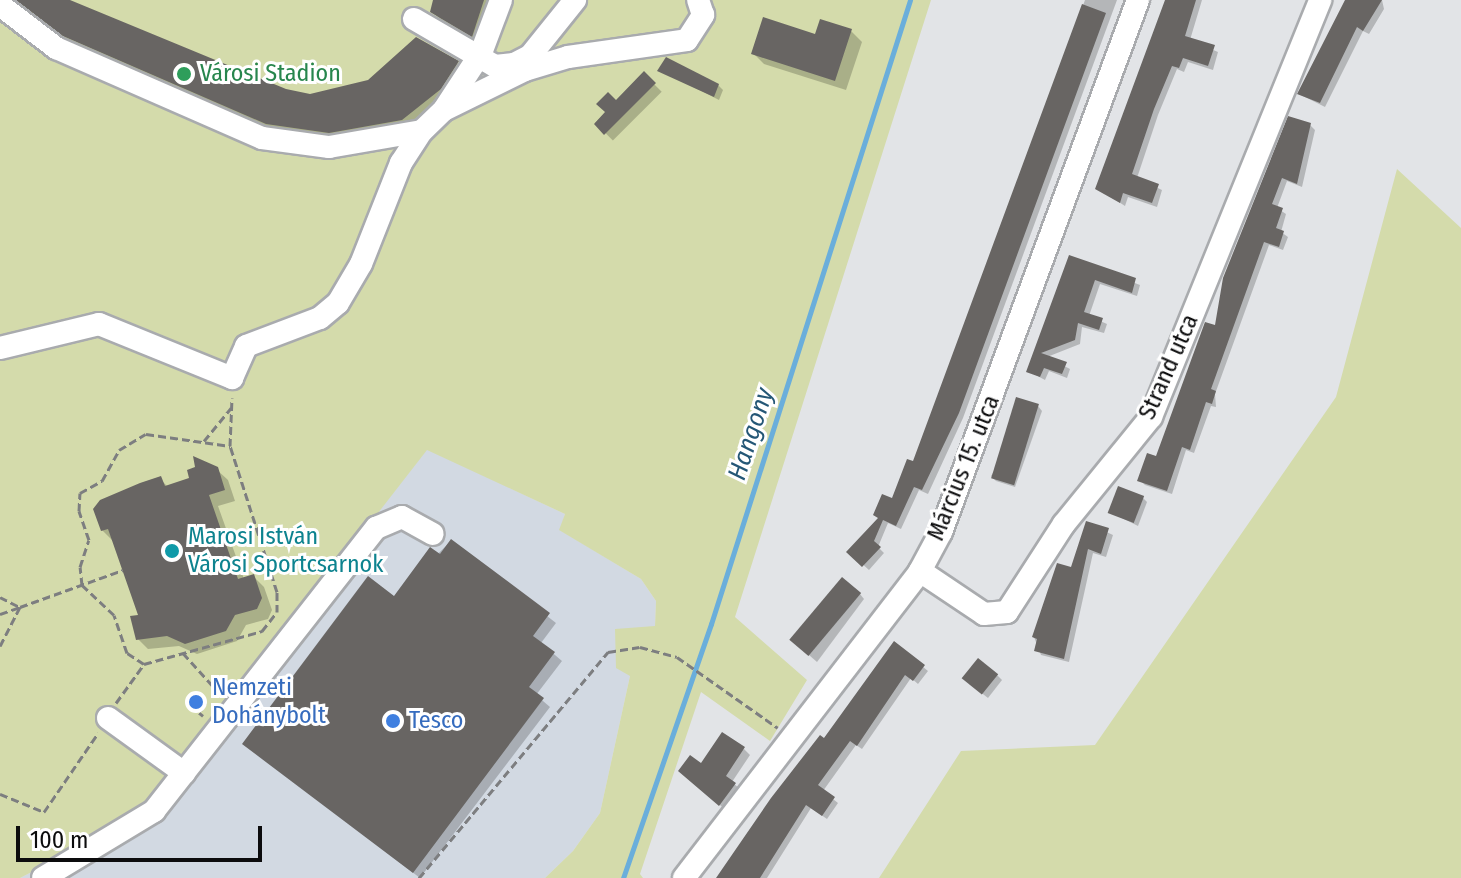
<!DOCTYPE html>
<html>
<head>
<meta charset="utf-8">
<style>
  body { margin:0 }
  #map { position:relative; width:1461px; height:878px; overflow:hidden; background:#e2e4e7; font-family:"Fira Sans Condensed",sans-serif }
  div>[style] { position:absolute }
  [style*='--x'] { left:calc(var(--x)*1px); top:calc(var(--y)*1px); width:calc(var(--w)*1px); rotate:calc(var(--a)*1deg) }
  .built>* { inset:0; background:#d2d9e2 }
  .green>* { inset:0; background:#d4dbab }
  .shadow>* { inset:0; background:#0003; transform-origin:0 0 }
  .stream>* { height:5px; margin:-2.5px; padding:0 2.5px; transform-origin:2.5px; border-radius:2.5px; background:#6aaedb }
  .building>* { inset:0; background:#686563; transform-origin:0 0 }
  .path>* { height:3px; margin-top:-1.5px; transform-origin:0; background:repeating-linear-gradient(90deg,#7d7e80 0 8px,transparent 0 12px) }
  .roads { filter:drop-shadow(2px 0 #a9abae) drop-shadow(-2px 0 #a9abae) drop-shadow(0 2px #a9abae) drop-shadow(0 -2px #a9abae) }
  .minor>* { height:22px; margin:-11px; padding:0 11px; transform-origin:11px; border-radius:11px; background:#fff }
  .dots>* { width:22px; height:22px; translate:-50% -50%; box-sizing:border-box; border:4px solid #fff; border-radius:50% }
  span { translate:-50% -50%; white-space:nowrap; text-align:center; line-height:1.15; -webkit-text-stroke:6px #fff; paint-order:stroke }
  .leisure-label { font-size:24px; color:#27864d }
  .left { translate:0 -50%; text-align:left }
  .street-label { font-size:24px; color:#0c0c0d }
  .culture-label { font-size:24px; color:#0d838f }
  .shop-label { font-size:24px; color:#366cbe }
  .water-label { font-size:26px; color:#245776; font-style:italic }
  .scale { position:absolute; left:16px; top:826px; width:246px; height:36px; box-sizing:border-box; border:4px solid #0c0c0d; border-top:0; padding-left:10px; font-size:24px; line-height:28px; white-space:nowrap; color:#0c0c0d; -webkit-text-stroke:6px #fff; paint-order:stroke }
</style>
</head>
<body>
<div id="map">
  <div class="built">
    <div style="clip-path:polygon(427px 449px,565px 514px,560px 530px,641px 579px,656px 601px,655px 626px,630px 676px,600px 813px,573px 851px,545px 878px,20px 878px,129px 822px,151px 805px)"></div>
  </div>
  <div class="green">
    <div style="clip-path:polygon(0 0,931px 0,735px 617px,807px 680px,770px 741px,701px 692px,640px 874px,643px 878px,545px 878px,573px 851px,600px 813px,630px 676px,616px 668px,615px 629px,655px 626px,656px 601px,641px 579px,559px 530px,565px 514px,427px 450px,151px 805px,129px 822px,20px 878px,0 878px)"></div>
    <div style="clip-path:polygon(1397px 169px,1461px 228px,1461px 878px,879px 878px,961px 751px,1095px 745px,1336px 397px)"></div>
  </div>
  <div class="shadow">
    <div style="clip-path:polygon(2px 0,66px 0,285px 91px,310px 96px,458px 63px,468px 73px,413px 130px,340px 143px,278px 134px,76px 46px,21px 4px)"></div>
    <div style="clip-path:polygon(434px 0,495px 0,483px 45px,443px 22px,432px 11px)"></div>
    <div style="clip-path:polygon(1085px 0,1117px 0,963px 418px,928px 494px,919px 490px,901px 529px,888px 523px,878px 547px,884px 553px,869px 570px,849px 552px,893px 501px,914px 464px)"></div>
    <div style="clip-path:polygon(1167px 0,1202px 0,1190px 40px,1218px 52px,1213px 70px,1188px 62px,1184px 72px,1177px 69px,1158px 115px,1137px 178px,1162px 190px,1157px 207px,1128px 197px,1125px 206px,1097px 188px)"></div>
    <div style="clip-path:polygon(1347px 0,1382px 0,1384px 9px,1369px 34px,1363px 31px,1325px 107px,1299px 94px)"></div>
    <div style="clip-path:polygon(851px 31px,862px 42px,846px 90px,764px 64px,753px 53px)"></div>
    <div style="clip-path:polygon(660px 70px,718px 85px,723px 90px,719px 100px)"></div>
    <div style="left:644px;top:74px;width:25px;height:69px;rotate:45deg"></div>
    <div style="clip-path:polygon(1310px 125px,1315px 130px,1302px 187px,1287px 181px,1277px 208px,1286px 214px,1281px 232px,1288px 237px,1283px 250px,1269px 245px,1215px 394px,1216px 407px,1211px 406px,1194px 453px,1186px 450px,1172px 494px,1145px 485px,1140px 480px,1158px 459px,1216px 328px,1225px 278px)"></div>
    <div style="clip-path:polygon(1070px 258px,1140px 285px,1137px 296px,1100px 284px,1089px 316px,1107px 324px,1104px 333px,1082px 327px,1080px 344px,1047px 357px,1070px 369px,1067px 378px,1049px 371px,1045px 380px,1028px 371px)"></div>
    <div style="clip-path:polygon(1038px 406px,1042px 411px,1015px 487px,996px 481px,991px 476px)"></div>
    <div style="clip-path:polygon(216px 469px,228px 480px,235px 501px,218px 506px,244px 579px,253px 576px,264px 587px,272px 610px,268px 619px,246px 625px,237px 641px,197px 654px,179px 646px,148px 649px,138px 639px,140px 617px,113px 541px,102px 530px,160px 479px,168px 487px)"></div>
    <div style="clip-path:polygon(1142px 497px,1147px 502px,1138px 526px,1110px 512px)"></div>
    <div style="clip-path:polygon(1087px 523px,1113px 535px,1106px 557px,1093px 553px,1069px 662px,1041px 655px,1034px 637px,1073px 569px)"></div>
    <div style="clip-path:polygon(451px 541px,556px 623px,541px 643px,562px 661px,536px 695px,550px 707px,420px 878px,245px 744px)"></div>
    <div style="clip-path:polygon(860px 594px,864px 599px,817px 662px,794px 642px)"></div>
    <div style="clip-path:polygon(895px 644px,928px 671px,918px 684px,911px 678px,862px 749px,856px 745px,823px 791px,838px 803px,827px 819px,811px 808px,767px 878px,719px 878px)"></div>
    <div style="clip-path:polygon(997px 675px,1002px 680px,988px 698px,970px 684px)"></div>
    <div style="clip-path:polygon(193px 695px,207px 704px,202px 712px,189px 702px)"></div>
    <div style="clip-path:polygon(744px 749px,750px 755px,732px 782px,741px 790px,727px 811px,687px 777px)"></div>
  </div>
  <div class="stream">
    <div style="--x:623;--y:878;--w:269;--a:-70.9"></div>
    <div style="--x:711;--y:624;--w:655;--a:-72.31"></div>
  </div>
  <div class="building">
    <div style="clip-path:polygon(16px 0,70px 0,286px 89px,310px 94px,368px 80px,416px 37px,459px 61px,441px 89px,402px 120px,329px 133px,266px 124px,63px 36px)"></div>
    <div style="clip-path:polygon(433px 0,484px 0,472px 37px,430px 12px)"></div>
    <div style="clip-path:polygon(1165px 0,1196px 0,1185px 36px,1215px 45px,1208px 66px,1183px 58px,1179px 68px,1172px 66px,1154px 109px,1132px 174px,1159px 184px,1152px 203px,1123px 193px,1120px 203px,1095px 189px)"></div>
    <div style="clip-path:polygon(1345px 0,1382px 0,1363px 31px,1357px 27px,1320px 103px,1297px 94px)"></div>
    <div style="clip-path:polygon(1082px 4px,1106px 13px,959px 413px,922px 490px,914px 487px,896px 526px,883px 520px,874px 541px,881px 547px,862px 567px,846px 552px,878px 518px,873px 515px,882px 494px,892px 498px,907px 459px,913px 461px)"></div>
    <div style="clip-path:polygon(763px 17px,815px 34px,820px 19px,852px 29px,835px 81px,751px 54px)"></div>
    <div style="clip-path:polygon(666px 57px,719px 84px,714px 97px,657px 71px)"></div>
    <div style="clip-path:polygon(644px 71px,656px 83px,604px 135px,594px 124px,605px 112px,596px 104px,608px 92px,616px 100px)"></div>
    <div style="clip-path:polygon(1288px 116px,1311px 123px,1297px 184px,1282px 178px,1272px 204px,1283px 208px,1276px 228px,1284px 231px,1279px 247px,1264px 242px,1211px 389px,1216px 391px,1212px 404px,1206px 402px,1190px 450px,1182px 447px,1167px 491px,1137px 481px,1147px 453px,1156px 456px,1205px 322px,1215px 325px,1223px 278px)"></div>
    <div style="clip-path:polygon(1069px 255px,1136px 278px,1132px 293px,1095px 280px,1084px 312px,1103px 318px,1099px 330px,1078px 323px,1075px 340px,1041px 353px,1067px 362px,1062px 374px,1044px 368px,1040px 377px,1026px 372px)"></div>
    <div style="left:1016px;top:397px;width:24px;height:85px;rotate:17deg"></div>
    <div style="clip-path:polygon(193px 456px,218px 467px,225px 490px,209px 495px,238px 579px,254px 574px,262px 598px,257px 609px,235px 615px,226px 631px,185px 644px,167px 636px,136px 640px,130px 616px,138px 615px,108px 529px,101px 531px,93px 509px,100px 500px,140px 483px,161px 476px,165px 486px,189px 478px,187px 470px,195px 467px)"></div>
    <div style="left:1118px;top:486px;width:28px;height:29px;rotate:21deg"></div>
    <div style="clip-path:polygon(1086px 521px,1109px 528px,1101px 554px,1088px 549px,1064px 659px,1034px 651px,1037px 639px,1032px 637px,1057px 563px,1071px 567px)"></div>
    <div style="clip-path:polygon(451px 539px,550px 613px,533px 636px,555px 652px,529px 687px,544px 698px,413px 873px,242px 744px,368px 576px,394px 596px,430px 547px,440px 554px)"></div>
    <div style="left:842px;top:577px;width:25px;height:82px;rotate:40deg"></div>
    <div style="clip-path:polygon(894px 641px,925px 665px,913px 681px,905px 675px,857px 746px,850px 741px,818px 785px,835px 797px,822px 816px,806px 805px,760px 878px,716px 878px,771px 798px,820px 735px,824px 738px)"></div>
    <div style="left:978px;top:658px;width:26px;height:26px;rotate:39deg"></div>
    <div style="clip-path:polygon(722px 732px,745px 747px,726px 776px,736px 783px,719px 806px,678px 771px,690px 755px,701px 763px)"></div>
  </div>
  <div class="path">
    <div style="--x:204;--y:441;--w:43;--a:-50.7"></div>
    <div style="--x:0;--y:597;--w:22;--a:27"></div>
    <div style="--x:20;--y:607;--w:109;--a:-19.8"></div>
    <div style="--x:0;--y:614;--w:21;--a:-19"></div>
    <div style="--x:0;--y:646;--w:44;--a:-62.9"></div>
    <div style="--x:183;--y:653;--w:57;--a:47.9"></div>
    <div style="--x:144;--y:664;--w:20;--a:-147"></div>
    <div style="--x:127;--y:653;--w:40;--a:-108.9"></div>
    <div style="--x:114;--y:615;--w:44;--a:-136.8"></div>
    <div style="--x:82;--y:585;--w:18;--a:-96"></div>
    <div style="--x:80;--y:567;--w:28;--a:-72"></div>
    <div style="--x:89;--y:540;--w:31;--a:-109"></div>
    <div style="--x:79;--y:511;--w:18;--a:-87"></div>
    <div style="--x:80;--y:493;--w:25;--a:-29"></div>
    <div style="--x:102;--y:481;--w:35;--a:-61"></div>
    <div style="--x:119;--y:450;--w:31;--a:-31"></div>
    <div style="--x:146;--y:434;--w:85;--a:8.1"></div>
    <div style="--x:116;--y:703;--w:48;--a:-54.3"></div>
    <div style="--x:144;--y:664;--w:123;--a:-15.6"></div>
    <div style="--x:262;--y:631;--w:24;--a:-52"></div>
    <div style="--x:277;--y:612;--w:20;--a:-90"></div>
    <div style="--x:277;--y:592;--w:153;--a:-107.8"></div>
    <div style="--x:230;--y:446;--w:48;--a:-87.6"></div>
    <div style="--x:190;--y:705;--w:17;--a:40"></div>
    <div style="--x:0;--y:794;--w:48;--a:22.2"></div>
    <div style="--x:44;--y:812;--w:96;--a:-55.6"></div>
    <div style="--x:419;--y:878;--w:295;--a:-50.1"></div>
    <div style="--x:608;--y:652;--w:32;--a:-9"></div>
    <div style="--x:640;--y:647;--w:38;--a:15"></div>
    <div style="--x:677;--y:657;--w:123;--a:35.1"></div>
  </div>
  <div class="roads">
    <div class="minor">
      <div style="--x:0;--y:5;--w:71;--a:37.5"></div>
      <div style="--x:56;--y:48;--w:225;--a:23.6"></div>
      <div style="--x:262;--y:138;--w:68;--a:7.7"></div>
      <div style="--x:329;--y:147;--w:94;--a:-9.8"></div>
      <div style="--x:414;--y:19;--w:94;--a:30.1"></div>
      <div style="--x:495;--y:66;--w:19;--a:-6"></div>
      <div style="--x:514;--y:64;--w:18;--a:-27"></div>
      <div style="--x:530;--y:56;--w:72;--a:-51.2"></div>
      <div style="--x:445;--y:108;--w:66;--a:-56.8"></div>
      <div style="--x:481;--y:53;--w:57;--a:-69.3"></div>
      <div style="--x:0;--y:348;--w:102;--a:-13.6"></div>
      <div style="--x:99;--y:324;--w:144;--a:22.1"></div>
      <div style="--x:232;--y:378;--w:35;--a:-66"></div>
      <div style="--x:246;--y:346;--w:79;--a:-20.7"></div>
      <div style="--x:320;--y:318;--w:23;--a:-40"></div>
      <div style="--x:338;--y:303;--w:45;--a:-59.5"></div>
      <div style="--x:361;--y:264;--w:109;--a:-68.4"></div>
      <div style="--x:401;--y:163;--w:38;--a:-57"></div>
      <div style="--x:422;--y:131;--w:30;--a:-44"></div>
      <div style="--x:444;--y:110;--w:90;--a:-26.3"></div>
      <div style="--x:525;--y:70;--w:45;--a:-16.8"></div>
      <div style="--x:568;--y:57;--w:120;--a:-8.1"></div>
      <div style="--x:687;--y:40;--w:30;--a:-57"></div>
      <div style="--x:703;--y:15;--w:16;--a:-108"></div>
      <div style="--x:920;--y:571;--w:77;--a:33.9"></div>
      <div style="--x:984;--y:614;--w:23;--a:-5"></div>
      <div style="--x:1007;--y:612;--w:105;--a:-57.1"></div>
      <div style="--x:1064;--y:524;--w:138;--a:-50.9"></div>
      <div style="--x:1151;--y:417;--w:450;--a:-67.9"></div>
      <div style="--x:108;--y:718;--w:94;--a:35.9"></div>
      <div style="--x:43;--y:878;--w:130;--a:-31.1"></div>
      <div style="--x:154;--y:811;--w:360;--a:-51.9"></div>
      <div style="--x:376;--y:528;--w:28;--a:-23"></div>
      <div style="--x:402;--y:517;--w:35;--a:29"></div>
      <div style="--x:684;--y:878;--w:387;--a:-52.4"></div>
      <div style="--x:920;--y:571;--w:44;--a:-61.7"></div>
      <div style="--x:941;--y:532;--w:567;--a:-69.68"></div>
    </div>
  </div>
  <div class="dots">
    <div style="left:184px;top:74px;background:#2e9e5b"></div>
    <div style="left:172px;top:551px;background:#0f9aa8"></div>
    <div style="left:196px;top:702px;background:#3f7fe0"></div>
    <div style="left:393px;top:721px;background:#3f7fe0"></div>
  </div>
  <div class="leisure-label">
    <span class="left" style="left:200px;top:74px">Városi Stadion</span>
  </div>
  <div class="street-label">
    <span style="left:1169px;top:367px;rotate:-66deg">Strand utca</span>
    <span style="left:964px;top:468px;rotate:-68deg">Március 15. utca</span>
  </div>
  <div class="culture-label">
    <span class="left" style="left:188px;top:551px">Marosi István<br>Városi Sportcsarnok</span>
  </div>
  <div class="shop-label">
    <span class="left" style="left:212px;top:702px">Nemzeti<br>Dohánybolt</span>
    <span class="left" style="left:409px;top:721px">Tesco</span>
  </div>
  <div class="water-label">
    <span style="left:751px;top:434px;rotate:-72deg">Hangony</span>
  </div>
  <div class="scale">100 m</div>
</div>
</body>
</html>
